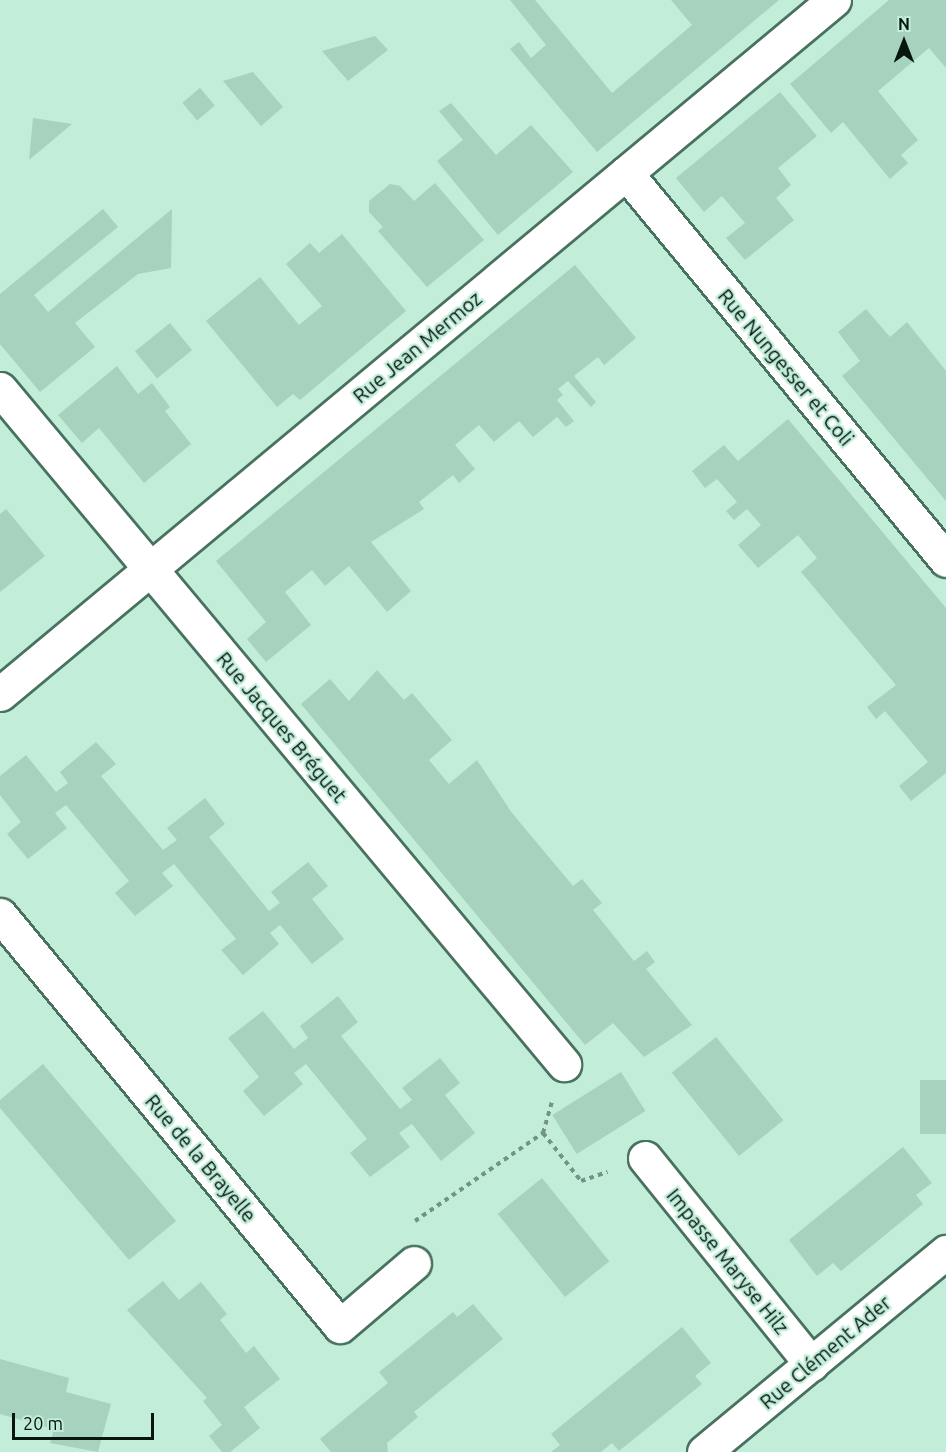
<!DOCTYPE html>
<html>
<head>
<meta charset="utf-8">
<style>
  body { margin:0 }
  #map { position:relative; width:946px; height:1452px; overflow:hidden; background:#c1edd9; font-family:Ubuntu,sans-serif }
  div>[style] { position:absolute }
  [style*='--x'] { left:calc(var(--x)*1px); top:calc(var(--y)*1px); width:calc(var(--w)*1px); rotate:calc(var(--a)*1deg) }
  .building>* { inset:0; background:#a7d2be; transform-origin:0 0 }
  .path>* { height:4px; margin-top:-2px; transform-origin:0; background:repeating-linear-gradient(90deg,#739384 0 4.5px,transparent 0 9px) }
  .roads { filter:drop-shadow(2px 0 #49715f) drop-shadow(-2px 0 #49715f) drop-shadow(0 2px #49715f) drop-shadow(0 -2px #49715f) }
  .minor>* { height:33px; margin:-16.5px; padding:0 16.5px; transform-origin:16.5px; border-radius:16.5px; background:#fff }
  span { translate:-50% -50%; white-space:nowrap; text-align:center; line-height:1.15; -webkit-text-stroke:4.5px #c1edd9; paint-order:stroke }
  .street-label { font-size:20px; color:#071710 }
  .north { position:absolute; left:874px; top:12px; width:60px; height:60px; -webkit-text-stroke:4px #c1edd9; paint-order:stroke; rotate:0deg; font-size:16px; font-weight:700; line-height:24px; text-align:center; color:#071710 }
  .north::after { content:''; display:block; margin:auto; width:21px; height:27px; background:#071710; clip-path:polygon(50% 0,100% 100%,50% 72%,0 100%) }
  .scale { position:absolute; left:12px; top:1413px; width:142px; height:27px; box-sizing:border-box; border:3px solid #071710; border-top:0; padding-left:8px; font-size:18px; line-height:21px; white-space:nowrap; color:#071710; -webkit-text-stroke:4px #c1edd9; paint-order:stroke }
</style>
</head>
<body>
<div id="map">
  <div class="building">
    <div style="clip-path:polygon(510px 0,535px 0,612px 93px,692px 25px,671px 0,779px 0,597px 152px,510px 49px,519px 42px,531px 58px,546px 45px)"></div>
    <div style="clip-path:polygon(889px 0,946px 0,946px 68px,929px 48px,878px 91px,918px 140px,901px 155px,908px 163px,890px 179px,843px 122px,831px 133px,790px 84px)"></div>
    <div style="clip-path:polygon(375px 36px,388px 50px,348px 81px,322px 51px)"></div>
    <div style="clip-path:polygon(253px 72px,283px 107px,261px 126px,223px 81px)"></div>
    <div style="left:200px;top:88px;width:23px;height:23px;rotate:50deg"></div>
    <div style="clip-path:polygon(780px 92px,817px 136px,778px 168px,791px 185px,776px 198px,794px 220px,745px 260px,726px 238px,745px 223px,722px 196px,704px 212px,676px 178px)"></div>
    <div style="clip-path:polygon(451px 103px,496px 155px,531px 125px,573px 172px,498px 235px,437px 161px,463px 140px,439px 111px)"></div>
    <div style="clip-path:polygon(33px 118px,72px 124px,29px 160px)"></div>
    <div style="clip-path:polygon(435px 183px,484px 240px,427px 287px,378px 231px,383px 227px,369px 212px,369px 201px,390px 184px,400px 186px,414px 201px)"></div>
    <div style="clip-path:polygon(103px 209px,118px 227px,34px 295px,48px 312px,172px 209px,171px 268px,138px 274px,75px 323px,95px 347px,40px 392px,0 344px,0 294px)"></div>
    <div style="clip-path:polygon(342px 234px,406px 311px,300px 400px,293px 394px,277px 407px,206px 321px,260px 277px,299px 325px,322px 306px,286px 264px,310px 243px,319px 253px)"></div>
    <div style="clip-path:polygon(575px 265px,636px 338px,604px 365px,598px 357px,574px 376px,596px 402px,591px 407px,568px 381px,558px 389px,563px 395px,557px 400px,574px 421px,566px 427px,557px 417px,533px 437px,519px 421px,494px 442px,479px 425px,455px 445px,475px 469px,459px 483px,453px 475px,419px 502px,424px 509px,371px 542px,411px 591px,387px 612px,349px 566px,325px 586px,312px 570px,285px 592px,311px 625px,266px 662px,247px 639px,266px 622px,216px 561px)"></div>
    <div style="clip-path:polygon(866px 309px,890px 337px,907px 322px,946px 371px,946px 501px,842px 376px,860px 361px,838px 332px)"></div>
    <div style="left:170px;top:323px;width:35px;height:45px;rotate:51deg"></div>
    <div style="clip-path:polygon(117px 366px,138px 394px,152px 383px,170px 407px,165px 411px,191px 444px,144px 483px,99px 428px,82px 443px,58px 415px)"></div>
    <div style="clip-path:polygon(788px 419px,946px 608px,946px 773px,911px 801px,899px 786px,928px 762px,885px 711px,876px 719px,867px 707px,896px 685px,801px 572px,817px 558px,798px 535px,758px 568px,738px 545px,761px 525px,747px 509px,734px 520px,726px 511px,737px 502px,717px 479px,705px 488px,692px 471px,724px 445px,738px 461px)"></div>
    <div style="clip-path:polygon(6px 509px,45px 556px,0 592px,0 514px)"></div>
    <div style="clip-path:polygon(377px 670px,404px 700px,412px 693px,452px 740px,429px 760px,449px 784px,477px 760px,512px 813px,573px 886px,582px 879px,602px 903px,593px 910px,634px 961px,647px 951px,655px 962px,646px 969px,692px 1025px,644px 1057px,613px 1023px,585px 1045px,301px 704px,330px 679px,349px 701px)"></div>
    <div style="clip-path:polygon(96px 742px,116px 764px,101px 776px,163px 850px,177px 840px,167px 828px,205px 798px,225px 824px,209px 837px,269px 911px,280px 903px,271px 892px,308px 862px,328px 886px,312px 899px,344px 939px,312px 964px,280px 925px,270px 933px,279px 944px,243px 975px,221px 950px,236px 939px,174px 864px,162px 873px,173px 886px,135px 916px,115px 893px,129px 881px,66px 805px,55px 813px,67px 828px,28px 859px,7px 834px,21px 822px,0 795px,0 776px,26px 755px,56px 792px,68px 783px,60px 772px)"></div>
    <div style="clip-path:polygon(338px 996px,358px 1022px,341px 1036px,400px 1109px,412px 1100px,402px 1088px,440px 1058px,460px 1083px,445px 1095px,475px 1133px,441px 1161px,412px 1124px,399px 1133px,410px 1147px,370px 1177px,350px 1153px,367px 1139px,306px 1064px,294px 1073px,303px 1084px,264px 1116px,243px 1091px,259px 1077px,228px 1038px,263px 1011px,294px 1049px,308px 1038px,300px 1026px)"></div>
    <div style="left:716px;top:1037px;width:107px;height:57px;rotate:51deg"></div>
    <div style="clip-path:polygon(43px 1064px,176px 1221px,129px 1260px,0 1108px,0 1100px)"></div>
    <div style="left:621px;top:1072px;width:46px;height:81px;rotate:58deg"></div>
    <div style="left:920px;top:1080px;width:26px;height:54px"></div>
    <div style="clip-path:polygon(903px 1147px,932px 1183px,916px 1195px,923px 1204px,841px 1271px,833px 1263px,817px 1276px,789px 1240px)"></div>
    <div style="left:542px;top:1178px;width:107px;height:57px;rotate:51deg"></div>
    <div style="clip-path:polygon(163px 1281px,179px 1300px,201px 1282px,227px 1314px,220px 1320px,246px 1353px,254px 1346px,280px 1379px,244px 1407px,260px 1428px,230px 1452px,222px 1452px,209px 1436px,222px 1425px,203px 1401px,207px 1398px,127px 1310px)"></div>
    <div style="clip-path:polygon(473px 1304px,503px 1339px,414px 1412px,418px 1417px,387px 1443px,388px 1452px,331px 1452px,320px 1439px,388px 1383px,379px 1372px,453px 1312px,457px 1317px)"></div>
    <div style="clip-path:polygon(682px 1327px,711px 1363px,695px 1376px,702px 1384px,619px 1451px,612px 1443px,601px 1452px,551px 1452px,560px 1445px,551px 1434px)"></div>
    <div style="clip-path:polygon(0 1359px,69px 1378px,66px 1392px,111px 1404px,98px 1452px,50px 1443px,54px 1429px,0 1414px)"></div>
  </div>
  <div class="path">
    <div style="--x:543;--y:1133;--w:61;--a:51.6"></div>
    <div style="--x:581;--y:1181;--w:28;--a:-19"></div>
    <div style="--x:415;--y:1221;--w:155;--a:-34.5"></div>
    <div style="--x:543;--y:1133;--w:32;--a:-74"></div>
  </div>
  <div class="roads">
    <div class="minor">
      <div style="--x:626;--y:173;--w:502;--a:50.41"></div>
      <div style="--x:0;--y:389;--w:880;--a:50.12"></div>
      <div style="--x:0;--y:694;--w:1085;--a:-39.77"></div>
      <div style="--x:0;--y:915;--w:533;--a:50.4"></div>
      <div style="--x:340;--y:1326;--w:97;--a:-40.4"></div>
      <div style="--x:645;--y:1158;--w:265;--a:51.1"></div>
      <div style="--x:704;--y:1452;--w:314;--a:-39.6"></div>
    </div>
  </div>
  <div class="street-label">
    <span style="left:417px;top:347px;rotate:-40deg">Rue Jean Mermoz</span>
    <span style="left:786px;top:367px;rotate:50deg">Rue Nungesser et Coli</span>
    <span style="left:282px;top:727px;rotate:50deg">Rue Jacques Bréguet</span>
    <span style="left:201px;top:1158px;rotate:50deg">Rue de la Brayelle</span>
    <span style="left:728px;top:1261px;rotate:51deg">Impasse Maryse Hilz</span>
    <span style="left:825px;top:1352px;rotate:-40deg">Rue Clément Ader</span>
  </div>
  <div class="north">N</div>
  <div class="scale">20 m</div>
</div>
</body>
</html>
